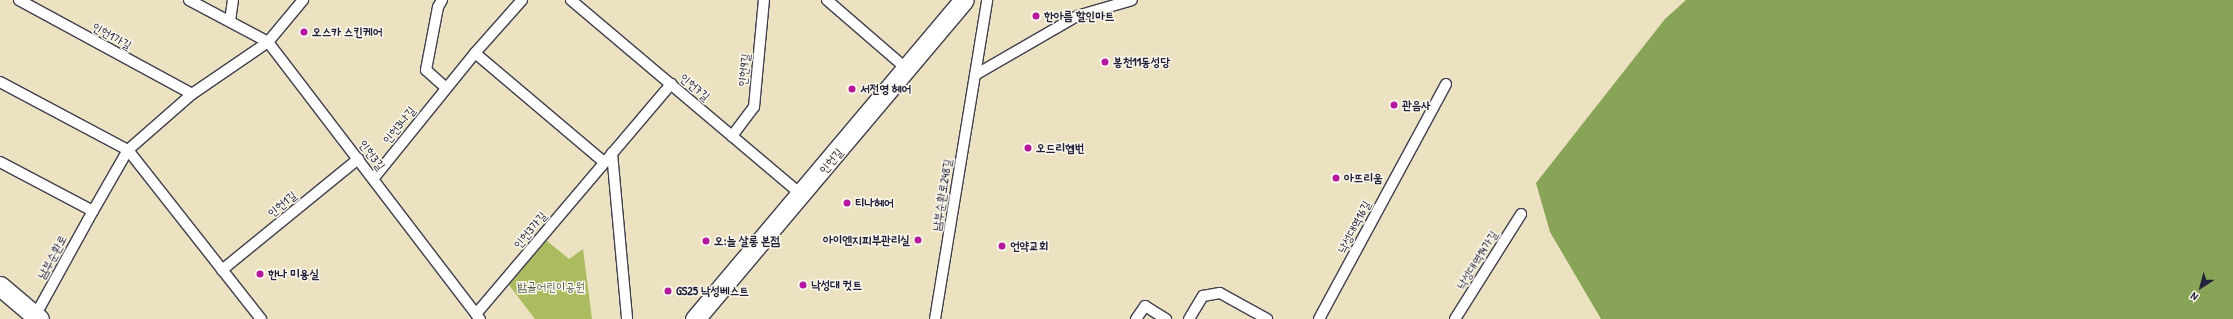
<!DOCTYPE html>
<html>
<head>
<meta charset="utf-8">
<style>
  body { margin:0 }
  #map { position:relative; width:2233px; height:319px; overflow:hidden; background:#ece2c1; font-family:"Patrick Hand","Poor Story",sans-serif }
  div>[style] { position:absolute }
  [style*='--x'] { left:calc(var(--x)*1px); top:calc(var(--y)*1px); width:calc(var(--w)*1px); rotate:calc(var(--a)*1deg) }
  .green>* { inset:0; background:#abbc60 }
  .forest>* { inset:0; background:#88a456 }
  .roads { filter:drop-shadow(1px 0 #403f4f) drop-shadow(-1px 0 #403f4f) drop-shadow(0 1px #403f4f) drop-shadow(0 -1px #403f4f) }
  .lane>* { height:10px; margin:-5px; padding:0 5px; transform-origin:5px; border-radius:5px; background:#fff }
  .street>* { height:19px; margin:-9.5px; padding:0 9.5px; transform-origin:9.5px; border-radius:9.5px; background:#fff }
  .dots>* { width:11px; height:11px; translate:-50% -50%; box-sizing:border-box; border:2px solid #fbf7ec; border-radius:50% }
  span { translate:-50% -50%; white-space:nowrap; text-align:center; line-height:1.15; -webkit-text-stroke:3px #fbf7ec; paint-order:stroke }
  .poi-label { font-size:12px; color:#22223b; font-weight:700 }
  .left { translate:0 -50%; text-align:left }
  .right { translate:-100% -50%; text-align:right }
  .street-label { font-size:12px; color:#22223b }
  .park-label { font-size:12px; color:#525848 }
  .north { position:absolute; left:2181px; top:267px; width:40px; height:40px; -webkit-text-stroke:3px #fbf7ec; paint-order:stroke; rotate:216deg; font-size:11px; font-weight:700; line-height:16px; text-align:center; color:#22223b }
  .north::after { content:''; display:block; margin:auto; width:14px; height:18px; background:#22223b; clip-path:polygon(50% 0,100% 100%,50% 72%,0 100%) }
</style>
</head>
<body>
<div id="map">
  <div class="green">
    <div style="clip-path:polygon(546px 240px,569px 259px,583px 249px,592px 319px,535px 319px,509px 285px)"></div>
  </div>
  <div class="forest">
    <div style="clip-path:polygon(1686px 0,2233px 0,2233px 319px,1601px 319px,1550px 232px,1536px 183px,1665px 19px)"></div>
  </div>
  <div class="roads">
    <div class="lane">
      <div style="--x:19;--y:0;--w:197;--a:28.5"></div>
      <div style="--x:189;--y:0;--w:89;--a:28"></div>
      <div style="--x:268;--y:42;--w:349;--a:52.6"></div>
      <div style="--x:442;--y:0;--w:8;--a:120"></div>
      <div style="--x:438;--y:7;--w:64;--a:100.8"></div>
      <div style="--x:426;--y:70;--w:27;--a:42"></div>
      <div style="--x:571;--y:0;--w:302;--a:40.2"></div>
      <div style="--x:827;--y:0;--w:107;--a:40.8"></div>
      <div style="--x:230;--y:21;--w:21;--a:-82"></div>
      <div style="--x:475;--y:53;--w:169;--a:40.2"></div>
      <div style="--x:975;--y:75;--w:118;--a:-30"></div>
      <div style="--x:1077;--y:16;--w:57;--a:-16.2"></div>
      <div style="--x:0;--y:82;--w:145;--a:28"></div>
      <div style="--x:128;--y:150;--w:215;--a:51.8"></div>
      <div style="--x:732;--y:136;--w:36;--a:-53"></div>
      <div style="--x:754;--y:107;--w:107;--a:-84.7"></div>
      <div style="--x:612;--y:153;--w:167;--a:84.8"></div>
      <div style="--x:0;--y:162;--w:105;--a:27.8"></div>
      <div style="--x:93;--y:211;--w:70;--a:-60.2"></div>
      <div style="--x:128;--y:150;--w:85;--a:-41.2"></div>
      <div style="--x:192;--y:94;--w:92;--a:-34.4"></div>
      <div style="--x:268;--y:42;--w:55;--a:-50.2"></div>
      <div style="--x:373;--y:179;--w:162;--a:-51"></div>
      <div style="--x:475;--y:53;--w:71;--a:-48.4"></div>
      <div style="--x:222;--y:270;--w:176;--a:-39.2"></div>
      <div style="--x:476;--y:314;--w:302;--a:-49.7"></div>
      <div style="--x:35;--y:316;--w:120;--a:-61.1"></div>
      <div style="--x:935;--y:319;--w:323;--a:-80.7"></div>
      <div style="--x:1136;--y:319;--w:16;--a:-55"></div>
      <div style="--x:1145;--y:306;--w:25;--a:32"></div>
      <div style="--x:1189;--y:319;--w:27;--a:-59"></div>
      <div style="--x:1203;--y:296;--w:17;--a:-10"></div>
      <div style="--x:1220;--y:293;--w:54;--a:29"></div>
      <div style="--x:1319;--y:319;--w:267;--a:-61.6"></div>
      <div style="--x:1455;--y:319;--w:124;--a:-57.8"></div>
    </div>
    <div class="street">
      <div style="--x:0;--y:286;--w:51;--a:40.2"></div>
      <div style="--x:695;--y:319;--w:417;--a:-49.9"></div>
    </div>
  </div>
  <div class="dots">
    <div style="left:1036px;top:16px;background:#b5179e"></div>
    <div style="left:304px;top:32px;background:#b5179e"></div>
    <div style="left:1105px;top:62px;background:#b5179e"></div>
    <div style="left:852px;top:89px;background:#b5179e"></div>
    <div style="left:1394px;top:105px;background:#b5179e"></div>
    <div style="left:1028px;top:148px;background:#b5179e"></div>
    <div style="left:1336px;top:178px;background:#b5179e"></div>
    <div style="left:847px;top:203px;background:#b5179e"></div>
    <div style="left:918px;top:240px;background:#b5179e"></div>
    <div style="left:706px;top:241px;background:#b5179e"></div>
    <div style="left:1002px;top:246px;background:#b5179e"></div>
    <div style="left:260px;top:274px;background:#b5179e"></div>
    <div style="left:803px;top:285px;background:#b5179e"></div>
    <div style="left:668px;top:291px;background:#b5179e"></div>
  </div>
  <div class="poi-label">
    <span class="left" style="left:1044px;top:16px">한아름 할인마트</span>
    <span class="left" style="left:312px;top:32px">오스카 스킨케어</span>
    <span class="left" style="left:1113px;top:62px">봉천11동성당</span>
    <span class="left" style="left:860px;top:89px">서전영 헤어</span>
    <span class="left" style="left:1402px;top:105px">관음사</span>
    <span class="left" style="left:1036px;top:148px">오드리헵번</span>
    <span class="left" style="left:1344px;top:178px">아뜨리움</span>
    <span class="left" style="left:855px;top:203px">티나헤어</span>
    <span class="right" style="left:910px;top:240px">아이엔지피부관리실</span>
    <span class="left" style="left:714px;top:241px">오:늘 살롱 본점</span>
    <span class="left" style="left:1010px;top:246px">언약교회</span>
    <span class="left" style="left:268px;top:274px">한나 미용실</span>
    <span class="left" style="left:811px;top:285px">낙성대 컷트</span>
    <span class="left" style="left:676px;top:291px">GS25 낙성베스트</span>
  </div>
  <div class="street-label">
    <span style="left:112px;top:36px;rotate:29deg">인헌1가길</span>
    <span style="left:744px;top:70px;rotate:-84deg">인헌9길</span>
    <span style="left:695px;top:87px;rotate:40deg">인헌7길</span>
    <span style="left:399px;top:125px;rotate:-51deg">인헌3나길</span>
    <span style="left:372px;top:155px;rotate:53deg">인헌3길</span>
    <span style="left:831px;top:161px;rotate:-50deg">인헌길</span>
    <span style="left:942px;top:195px;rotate:-81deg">남부순환로248길</span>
    <span style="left:282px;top:204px;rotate:-39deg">인헌1길</span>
    <span style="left:1354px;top:227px;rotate:-62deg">낙성대역16길</span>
    <span style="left:530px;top:230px;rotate:-50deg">인헌3가길</span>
    <span style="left:52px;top:257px;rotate:-61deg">남부순환로</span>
    <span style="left:1477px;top:260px;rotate:-58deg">낙성대역14가길</span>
  </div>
  <div class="park-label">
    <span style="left:551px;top:287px">밤골어린이공원</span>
  </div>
  <div class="north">N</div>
</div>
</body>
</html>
